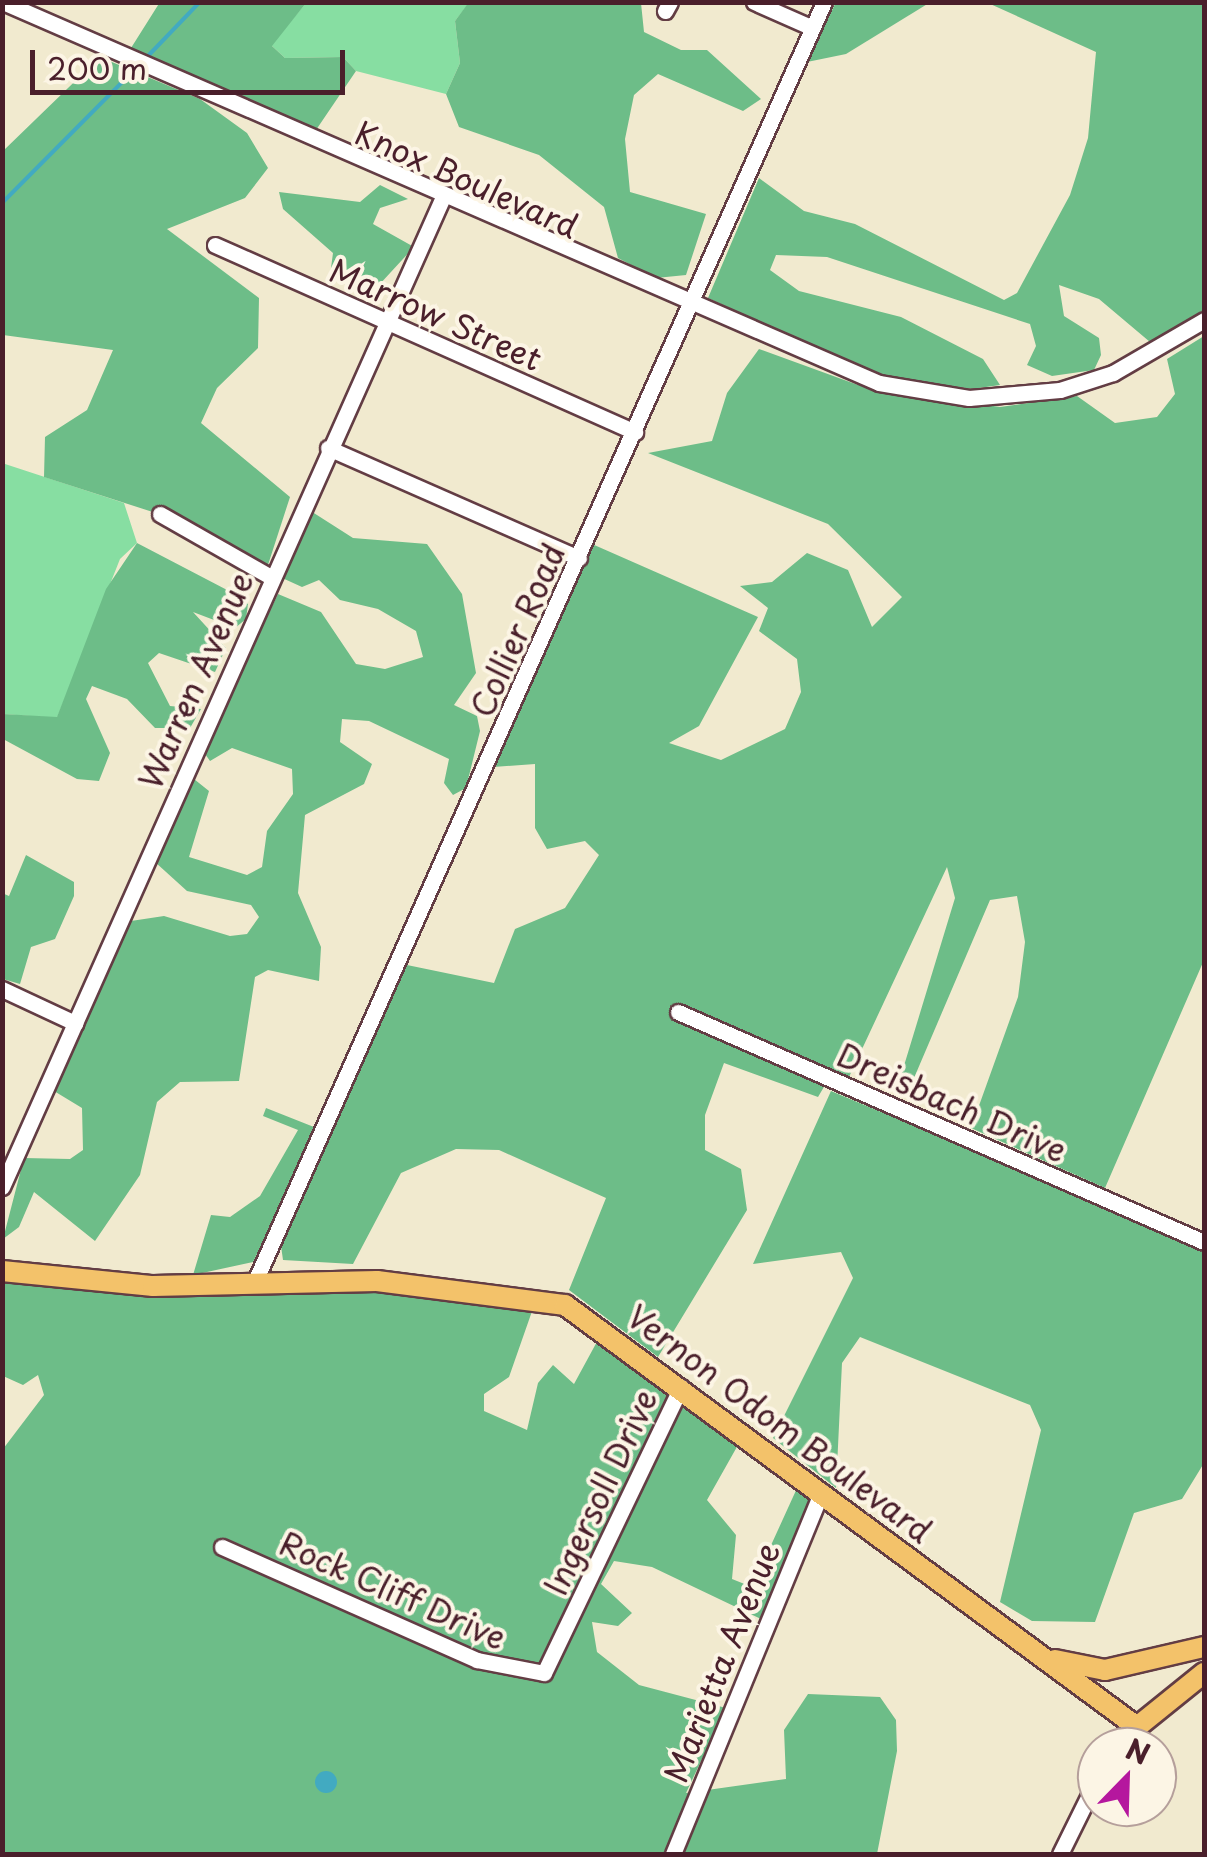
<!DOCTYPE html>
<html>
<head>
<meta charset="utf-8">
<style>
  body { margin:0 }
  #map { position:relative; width:1207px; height:1857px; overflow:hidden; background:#f1eacf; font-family:"Playpen Sans",sans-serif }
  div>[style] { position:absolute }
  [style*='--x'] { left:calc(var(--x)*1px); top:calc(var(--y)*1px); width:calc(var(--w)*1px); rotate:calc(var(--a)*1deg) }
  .green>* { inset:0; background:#87dea2 }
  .forest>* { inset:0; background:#6dbd88 }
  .water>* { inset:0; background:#42aac1 }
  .round { border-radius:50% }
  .stream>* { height:4px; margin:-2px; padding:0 2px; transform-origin:2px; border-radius:2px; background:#42aac1 }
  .roads { filter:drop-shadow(2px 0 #633d44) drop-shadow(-2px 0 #633d44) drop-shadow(0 2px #633d44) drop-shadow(0 -2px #633d44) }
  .minor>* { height:15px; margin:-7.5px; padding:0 7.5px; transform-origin:7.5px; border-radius:7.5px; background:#fff }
  .major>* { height:20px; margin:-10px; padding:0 10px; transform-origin:10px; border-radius:10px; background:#f3c26a }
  span { translate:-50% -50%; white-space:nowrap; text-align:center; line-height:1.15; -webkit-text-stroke:8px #fcf5e5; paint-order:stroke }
  .street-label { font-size:32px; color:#4a1f2b }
  .frame { position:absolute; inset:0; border:5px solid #4a1f2b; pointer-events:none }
  .north { position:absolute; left:1077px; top:1727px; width:100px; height:100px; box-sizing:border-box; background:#fcf5e5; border:2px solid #b59f9b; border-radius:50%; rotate:23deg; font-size:28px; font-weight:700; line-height:40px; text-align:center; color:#4a1f2b }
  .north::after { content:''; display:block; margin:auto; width:35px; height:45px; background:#b5179e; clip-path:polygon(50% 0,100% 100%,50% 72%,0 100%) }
  .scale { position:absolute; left:30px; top:50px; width:315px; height:45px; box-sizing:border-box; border:5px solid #4a1f2b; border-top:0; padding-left:12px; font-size:30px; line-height:35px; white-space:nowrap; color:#4a1f2b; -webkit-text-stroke:8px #fcf5e5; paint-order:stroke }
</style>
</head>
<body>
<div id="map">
  <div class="green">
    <div style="clip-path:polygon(306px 3px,469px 3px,455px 21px,460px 63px,446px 94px,356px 71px,343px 57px,285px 58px,271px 45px)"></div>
    <div style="clip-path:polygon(2px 463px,124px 503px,137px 543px,120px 559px,57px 718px,3px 714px)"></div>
  </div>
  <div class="forest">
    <div style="clip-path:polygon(160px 2px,306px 3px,272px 46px,285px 58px,343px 57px,356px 71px,316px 130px,131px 48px)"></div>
    <div style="clip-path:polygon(469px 2px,641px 3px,644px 32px,681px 50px,707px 50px,761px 99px,743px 111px,658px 74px,634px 95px,625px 139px,630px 192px,706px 214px,686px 275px,656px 278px,618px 258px,604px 207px,539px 155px,459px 127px,446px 94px,460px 63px,455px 21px)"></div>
    <div style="clip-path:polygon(836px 2px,929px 2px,929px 3px,846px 54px,807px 62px)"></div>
    <div style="clip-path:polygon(988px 3px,1204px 3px,1204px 312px,1150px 342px,1099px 299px,1059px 285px,1064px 316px,1099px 338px,1101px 355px,1094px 370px,1052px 376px,1027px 365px,1036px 346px,1030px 324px,827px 257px,776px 255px,770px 270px,799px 291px,901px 317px,983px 359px,1000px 385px,972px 389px,873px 374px,708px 298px,759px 178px,804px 211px,855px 224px,1004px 300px,1017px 293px,1070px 195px,1088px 138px,1096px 52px)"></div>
    <div style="clip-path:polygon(100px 57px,200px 99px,247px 133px,268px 168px,245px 198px,167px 229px,259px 298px,258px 348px,217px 388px,201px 423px,290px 497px,267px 568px,190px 524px,44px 477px,45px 437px,87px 410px,113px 350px,3px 335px,3px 151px)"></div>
    <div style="clip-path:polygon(380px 185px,408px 199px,380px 208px,373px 224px,414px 247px,367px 298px,351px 274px,329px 283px,333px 253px,283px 209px,279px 192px,360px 202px)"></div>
    <div style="clip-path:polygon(1204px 336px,1204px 960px,1105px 1188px,971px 1128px,1018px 997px,1025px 942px,1017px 896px,990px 900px,914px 1078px,896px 1092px,955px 898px,947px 867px,849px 1077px,834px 1070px,818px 1097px,724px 1063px,705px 1115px,705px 1150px,741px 1169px,747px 1210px,658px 1357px,569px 1290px,606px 1198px,499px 1150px,456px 1149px,401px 1173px,353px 1264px,283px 1260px,281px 1246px,407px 965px,494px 983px,515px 929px,565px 908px,599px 855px,585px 841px,547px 849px,535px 828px,535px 764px,493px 767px,592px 544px,758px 617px,699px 726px,669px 743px,721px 760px,785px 729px,801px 692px,797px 659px,759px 631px,768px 608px,740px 586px,772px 582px,807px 553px,848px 570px,872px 627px,902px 597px,828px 524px,648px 453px,712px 441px,727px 393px,759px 349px,858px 385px,1000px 407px,1077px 396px,1115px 423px,1157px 417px,1175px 394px,1167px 359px)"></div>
    <div style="clip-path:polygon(306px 508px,353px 538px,427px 544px,462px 594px,476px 673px,454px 705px,477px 716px,480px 731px,466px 788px,453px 795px,444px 783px,449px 759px,369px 721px,342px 719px,340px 742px,372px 764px,364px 784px,305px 815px,298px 893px,321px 947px,319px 981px,268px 970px,255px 977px,239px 1081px,180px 1082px,157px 1102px,140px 1175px,95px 1241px,34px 1192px,19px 1227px,3px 1239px,24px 1158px,70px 1159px,83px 1150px,82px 1108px,54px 1091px,131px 921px,164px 916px,230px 936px,247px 934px,259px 917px,251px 905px,187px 891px,155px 862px,194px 779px,209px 791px,189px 857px,247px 875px,262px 867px,267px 831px,293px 794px,292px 769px,232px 748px,210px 761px,203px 751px,278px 594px,321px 612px,356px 664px,385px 669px,423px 657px,416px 631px,378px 609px,340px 600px,319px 580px,302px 587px,280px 577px)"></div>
    <div style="clip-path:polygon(137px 543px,229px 591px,248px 604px,246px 619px,235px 628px,193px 612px,226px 648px,215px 672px,159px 653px,148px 663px,170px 706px,201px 709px,190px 728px,155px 728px,127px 699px,92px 686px,86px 699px,110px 753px,99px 781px,77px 779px,3px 739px,3px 714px,57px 717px,106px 589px)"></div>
    <div style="clip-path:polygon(26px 855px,74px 882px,74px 896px,55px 939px,31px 947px,20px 984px,3px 979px,2px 893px,9px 896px)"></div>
    <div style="clip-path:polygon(831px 1091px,1204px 1247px,1204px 1463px,1182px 1499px,1134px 1513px,1095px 1622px,1032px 1621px,1000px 1602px,1041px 1430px,1030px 1405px,860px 1337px,842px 1363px,836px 1488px,773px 1438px,853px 1278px,841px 1252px,753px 1264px)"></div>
    <div style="clip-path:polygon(266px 1108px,319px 1129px,253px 1262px,193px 1275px,211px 1215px,230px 1217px,260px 1196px,298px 1130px,263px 1116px)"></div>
    <div style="clip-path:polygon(3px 1278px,537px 1297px,509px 1377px,484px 1394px,484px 1411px,527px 1430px,538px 1383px,553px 1365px,574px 1384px,599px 1338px,738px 1445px,707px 1500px,736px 1535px,732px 1579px,752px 1587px,798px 1486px,811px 1499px,761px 1619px,652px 1567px,614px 1561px,601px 1584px,632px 1613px,618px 1626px,592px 1622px,597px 1652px,639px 1685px,726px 1708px,686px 1793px,786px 1779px,784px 1730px,808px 1694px,880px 1697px,896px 1720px,897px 1751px,877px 1854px,3px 1854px,3px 1449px,44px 1395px,38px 1375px,23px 1385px,3px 1376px)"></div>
  </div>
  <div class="water">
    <div class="round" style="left:315px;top:1771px;width:22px;height:22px"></div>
  </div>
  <div class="stream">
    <div style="--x:147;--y:57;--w:76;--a:-46.1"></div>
    <div style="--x:2;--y:203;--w:187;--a:-45.2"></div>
  </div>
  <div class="roads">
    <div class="minor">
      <div style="--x:3;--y:2;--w:955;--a:23.51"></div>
      <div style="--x:879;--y:383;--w:91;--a:9.5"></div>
      <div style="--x:969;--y:398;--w:91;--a:-5"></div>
      <div style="--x:1060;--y:390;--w:56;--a:-17.8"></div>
      <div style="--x:1113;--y:373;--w:105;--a:-30.2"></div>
      <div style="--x:754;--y:2;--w:64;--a:23.8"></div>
      <div style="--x:665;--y:11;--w:10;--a:-61"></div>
      <div style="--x:215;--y:245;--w:460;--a:24"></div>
      <div style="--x:328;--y:448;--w:274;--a:23.7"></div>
      <div style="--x:160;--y:514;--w:128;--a:29.6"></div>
      <div style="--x:2;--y:989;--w:81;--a:25"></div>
      <div style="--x:678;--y:1012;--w:574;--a:23.62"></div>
      <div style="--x:2;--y:1187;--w:1082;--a:-65.99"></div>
      <div style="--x:256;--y:1279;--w:1398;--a:-66.02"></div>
      <div style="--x:222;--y:1547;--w:279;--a:23.9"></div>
      <div style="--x:477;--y:1660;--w:68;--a:11"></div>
      <div style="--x:544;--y:1673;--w:317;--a:-64.4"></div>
      <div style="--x:1120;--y:1747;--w:26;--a:-50"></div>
      <div style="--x:673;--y:1854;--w:392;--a:-67.7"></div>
      <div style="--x:1060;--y:1854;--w:84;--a:-63.7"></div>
    </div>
    <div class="major">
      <div style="--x:2;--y:1271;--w:152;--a:5.7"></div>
      <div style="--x:153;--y:1286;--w:224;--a:-1.3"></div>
      <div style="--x:377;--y:1281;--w:190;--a:7.3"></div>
      <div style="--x:565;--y:1305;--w:711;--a:36.42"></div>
      <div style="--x:1137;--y:1727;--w:86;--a:-38.9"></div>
      <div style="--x:1055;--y:1660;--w:51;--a:11.3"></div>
      <div style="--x:1105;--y:1670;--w:102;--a:-13.1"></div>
    </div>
  </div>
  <div class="street-label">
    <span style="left:467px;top:179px;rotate:24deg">Knox Boulevard</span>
    <span style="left:436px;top:314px;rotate:24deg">Marrow Street</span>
    <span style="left:517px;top:630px;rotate:-66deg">Collier Road</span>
    <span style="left:195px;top:680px;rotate:-66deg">Warren Avenue</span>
    <span style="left:952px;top:1102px;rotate:24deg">Dreisbach Drive</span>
    <span style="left:780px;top:1423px;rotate:37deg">Vernon Odom Boulevard</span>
    <span style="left:600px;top:1492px;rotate:-65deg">Ingersoll Drive</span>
    <span style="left:393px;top:1590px;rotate:24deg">Rock Cliff Drive</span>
    <span style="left:721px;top:1662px;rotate:-68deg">Marietta Avenue</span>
  </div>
  <div class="frame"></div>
  <div class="north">N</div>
  <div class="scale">200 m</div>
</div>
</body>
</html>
